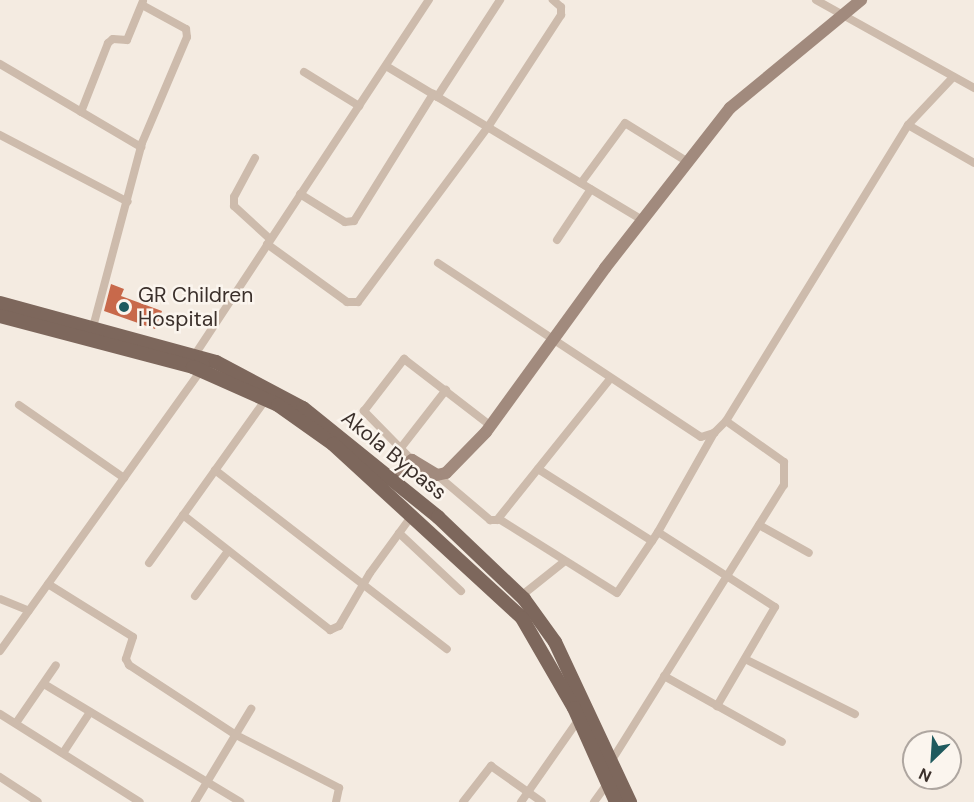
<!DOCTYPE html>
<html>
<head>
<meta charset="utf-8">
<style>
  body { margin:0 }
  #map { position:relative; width:974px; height:802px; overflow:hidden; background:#f4ebe1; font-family:"DM Sans",sans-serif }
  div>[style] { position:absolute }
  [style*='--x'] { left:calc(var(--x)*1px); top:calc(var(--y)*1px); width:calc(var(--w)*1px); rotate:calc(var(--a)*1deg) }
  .building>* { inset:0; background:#c8694b }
  .street>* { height:8px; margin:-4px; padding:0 4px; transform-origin:4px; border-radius:4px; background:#cdbbac }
  .secondary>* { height:12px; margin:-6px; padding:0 6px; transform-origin:6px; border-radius:6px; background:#a18a7d }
  .primary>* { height:14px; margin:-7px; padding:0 7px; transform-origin:7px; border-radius:7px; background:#7d675c }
  .dots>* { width:16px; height:16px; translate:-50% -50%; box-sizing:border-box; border:3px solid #fbf5ee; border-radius:50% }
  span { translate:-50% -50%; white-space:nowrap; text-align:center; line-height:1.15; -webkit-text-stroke:5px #fbf5ee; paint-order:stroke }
  .poi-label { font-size:21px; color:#3b302b }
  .left { translate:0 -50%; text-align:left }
  .street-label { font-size:21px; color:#3b302b }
  .north { position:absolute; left:902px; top:730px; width:60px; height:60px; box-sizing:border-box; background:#fbf5ee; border:2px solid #aea6a0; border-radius:50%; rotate:205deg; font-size:16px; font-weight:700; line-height:24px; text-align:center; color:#3b302b }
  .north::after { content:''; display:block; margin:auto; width:21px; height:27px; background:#1f5a5e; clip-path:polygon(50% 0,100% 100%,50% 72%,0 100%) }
</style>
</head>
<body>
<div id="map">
  <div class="building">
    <div style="clip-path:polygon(111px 284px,124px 289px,121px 296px,162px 311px,155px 329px,104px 311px)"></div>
  </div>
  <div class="street">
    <div style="--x:816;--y:0;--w:181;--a:29.1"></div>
    <div style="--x:0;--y:64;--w:164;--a:30.5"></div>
    <div style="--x:386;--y:66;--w:299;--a:31"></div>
    <div style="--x:304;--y:72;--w:65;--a:31.7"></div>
    <div style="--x:437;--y:97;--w:116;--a:-57"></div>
    <div style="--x:81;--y:112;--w:74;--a:-68.6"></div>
    <div style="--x:108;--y:43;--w:6;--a:-39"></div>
    <div style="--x:113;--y:39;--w:14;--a:4"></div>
    <div style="--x:127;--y:40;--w:42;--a:-67.7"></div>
    <div style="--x:908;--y:125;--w:76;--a:29.9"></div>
    <div style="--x:0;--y:135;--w:144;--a:27.6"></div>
    <div style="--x:255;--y:158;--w:44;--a:118.3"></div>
    <div style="--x:234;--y:197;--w:9;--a:90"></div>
    <div style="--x:234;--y:206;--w:49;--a:42.5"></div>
    <div style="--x:581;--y:183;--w:74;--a:-53.7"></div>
    <div style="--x:625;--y:123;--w:74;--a:31.8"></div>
    <div style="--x:300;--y:194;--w:53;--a:31.9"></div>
    <div style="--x:345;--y:222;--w:9;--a:-6"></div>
    <div style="--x:354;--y:221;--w:150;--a:-58.1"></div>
    <div style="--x:557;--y:240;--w:61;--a:-56.3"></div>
    <div style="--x:267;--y:244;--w:99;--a:35.9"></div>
    <div style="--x:347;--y:302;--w:11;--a:0"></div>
    <div style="--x:358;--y:302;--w:218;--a:-53.4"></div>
    <div style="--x:488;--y:127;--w:134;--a:-56.9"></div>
    <div style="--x:561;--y:15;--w:8;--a:-90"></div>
    <div style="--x:561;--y:7;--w:11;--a:-139"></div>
    <div style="--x:438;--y:263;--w:315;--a:33.5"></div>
    <div style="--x:701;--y:437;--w:14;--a:-17"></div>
    <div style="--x:714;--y:433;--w:17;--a:-45"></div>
    <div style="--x:726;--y:421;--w:347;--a:-58.4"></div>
    <div style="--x:908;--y:125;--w:66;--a:-46.8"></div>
    <div style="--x:93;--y:327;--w:190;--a:-75.1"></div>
    <div style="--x:142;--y:143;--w:115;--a:-67"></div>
    <div style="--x:187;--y:37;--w:8;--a:-97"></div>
    <div style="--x:186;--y:29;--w:50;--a:-151.4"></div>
    <div style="--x:194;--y:356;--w:427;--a:-56.6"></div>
    <div style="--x:19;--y:405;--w:128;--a:34.8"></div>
    <div style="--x:400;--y:449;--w:75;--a:-52.1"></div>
    <div style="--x:412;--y:460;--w:69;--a:-134.4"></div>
    <div style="--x:364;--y:411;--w:66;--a:-52.4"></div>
    <div style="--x:404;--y:359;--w:110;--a:37.6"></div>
    <div style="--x:538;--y:469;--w:135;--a:32.3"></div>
    <div style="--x:215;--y:470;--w:293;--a:37.7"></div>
    <div style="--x:437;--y:475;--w:70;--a:40.3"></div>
    <div style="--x:490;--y:520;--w:7;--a:0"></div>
    <div style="--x:497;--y:520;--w:181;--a:-51.3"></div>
    <div style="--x:183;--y:515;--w:187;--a:38"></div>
    <div style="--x:330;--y:630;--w:10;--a:-24"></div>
    <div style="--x:339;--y:626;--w:61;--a:-59.7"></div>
    <div style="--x:370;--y:573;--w:73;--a:-53.9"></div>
    <div style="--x:499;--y:519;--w:139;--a:32.1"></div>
    <div style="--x:617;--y:593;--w:73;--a:-56.1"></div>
    <div style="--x:658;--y:532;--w:114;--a:-60.5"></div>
    <div style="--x:759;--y:525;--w:57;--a:29.2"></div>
    <div style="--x:658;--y:532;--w:139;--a:32.7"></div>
    <div style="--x:775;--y:607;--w:115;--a:120.4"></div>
    <div style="--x:399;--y:533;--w:85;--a:43.1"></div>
    <div style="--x:149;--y:563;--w:201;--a:-54.5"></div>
    <div style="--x:48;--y:584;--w:100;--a:31.9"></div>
    <div style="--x:133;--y:637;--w:23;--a:108"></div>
    <div style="--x:126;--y:659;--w:7;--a:63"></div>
    <div style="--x:129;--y:665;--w:128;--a:33.2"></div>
    <div style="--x:236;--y:735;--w:116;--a:27.2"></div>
    <div style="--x:339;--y:788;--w:14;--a:102"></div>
    <div style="--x:195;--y:596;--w:56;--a:-53.7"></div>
    <div style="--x:521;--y:596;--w:56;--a:-38.5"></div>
    <div style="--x:0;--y:599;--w:31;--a:22"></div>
    <div style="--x:0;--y:651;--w:345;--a:-54.4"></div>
    <div style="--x:745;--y:659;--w:123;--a:26.6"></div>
    <div style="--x:664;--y:676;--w:135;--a:29.2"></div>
    <div style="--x:44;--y:684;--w:229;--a:31"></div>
    <div style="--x:0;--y:714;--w:165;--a:32.2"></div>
    <div style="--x:16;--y:723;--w:70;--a:-55.4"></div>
    <div style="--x:63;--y:753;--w:49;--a:-56.6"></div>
    <div style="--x:612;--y:760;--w:324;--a:-58"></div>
    <div style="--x:784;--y:485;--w:23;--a:-90"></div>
    <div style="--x:784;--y:462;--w:71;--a:-144.7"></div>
    <div style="--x:0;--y:777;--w:45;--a:33.3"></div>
    <div style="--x:195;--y:802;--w:109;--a:-58.9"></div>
    <div style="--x:463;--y:802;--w:46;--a:-52.1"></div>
    <div style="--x:491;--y:766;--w:62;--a:35.2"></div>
    <div style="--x:521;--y:802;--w:101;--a:-55.1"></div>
    <div style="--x:594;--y:802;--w:24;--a:-54"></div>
  </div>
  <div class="secondary">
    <div style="--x:391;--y:480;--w:29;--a:-44"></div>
    <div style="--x:412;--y:460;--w:29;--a:31"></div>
    <div style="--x:437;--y:475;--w:9;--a:-13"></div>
    <div style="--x:446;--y:473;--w:57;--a:-45.7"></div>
    <div style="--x:486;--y:432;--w:203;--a:-54"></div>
    <div style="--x:605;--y:268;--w:203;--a:-52"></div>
    <div style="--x:730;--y:108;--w:170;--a:-39.5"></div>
  </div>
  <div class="primary">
    <div style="--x:0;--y:303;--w:224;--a:15.3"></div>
    <div style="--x:216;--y:362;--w:98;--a:27.9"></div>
    <div style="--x:303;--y:408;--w:174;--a:38.9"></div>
    <div style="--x:438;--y:517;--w:119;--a:43.6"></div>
    <div style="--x:524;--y:599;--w:53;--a:54.2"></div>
    <div style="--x:555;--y:642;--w:177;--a:64.9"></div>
    <div style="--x:0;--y:316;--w:200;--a:14.8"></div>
    <div style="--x:193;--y:367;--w:93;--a:24.1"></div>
    <div style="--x:278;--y:405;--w:67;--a:35.3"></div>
    <div style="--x:333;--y:444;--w:257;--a:42.6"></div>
    <div style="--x:522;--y:618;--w:104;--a:60"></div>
    <div style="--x:574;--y:708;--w:103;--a:65.9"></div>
  </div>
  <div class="dots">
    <div style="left:124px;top:307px;background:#1f5a5e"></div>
  </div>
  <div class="poi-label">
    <span class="left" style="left:138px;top:307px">GR Children<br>Hospital</span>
  </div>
  <div class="street-label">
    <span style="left:394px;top:455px;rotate:39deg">Akola Bypass</span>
  </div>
  <div class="north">N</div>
</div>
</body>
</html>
